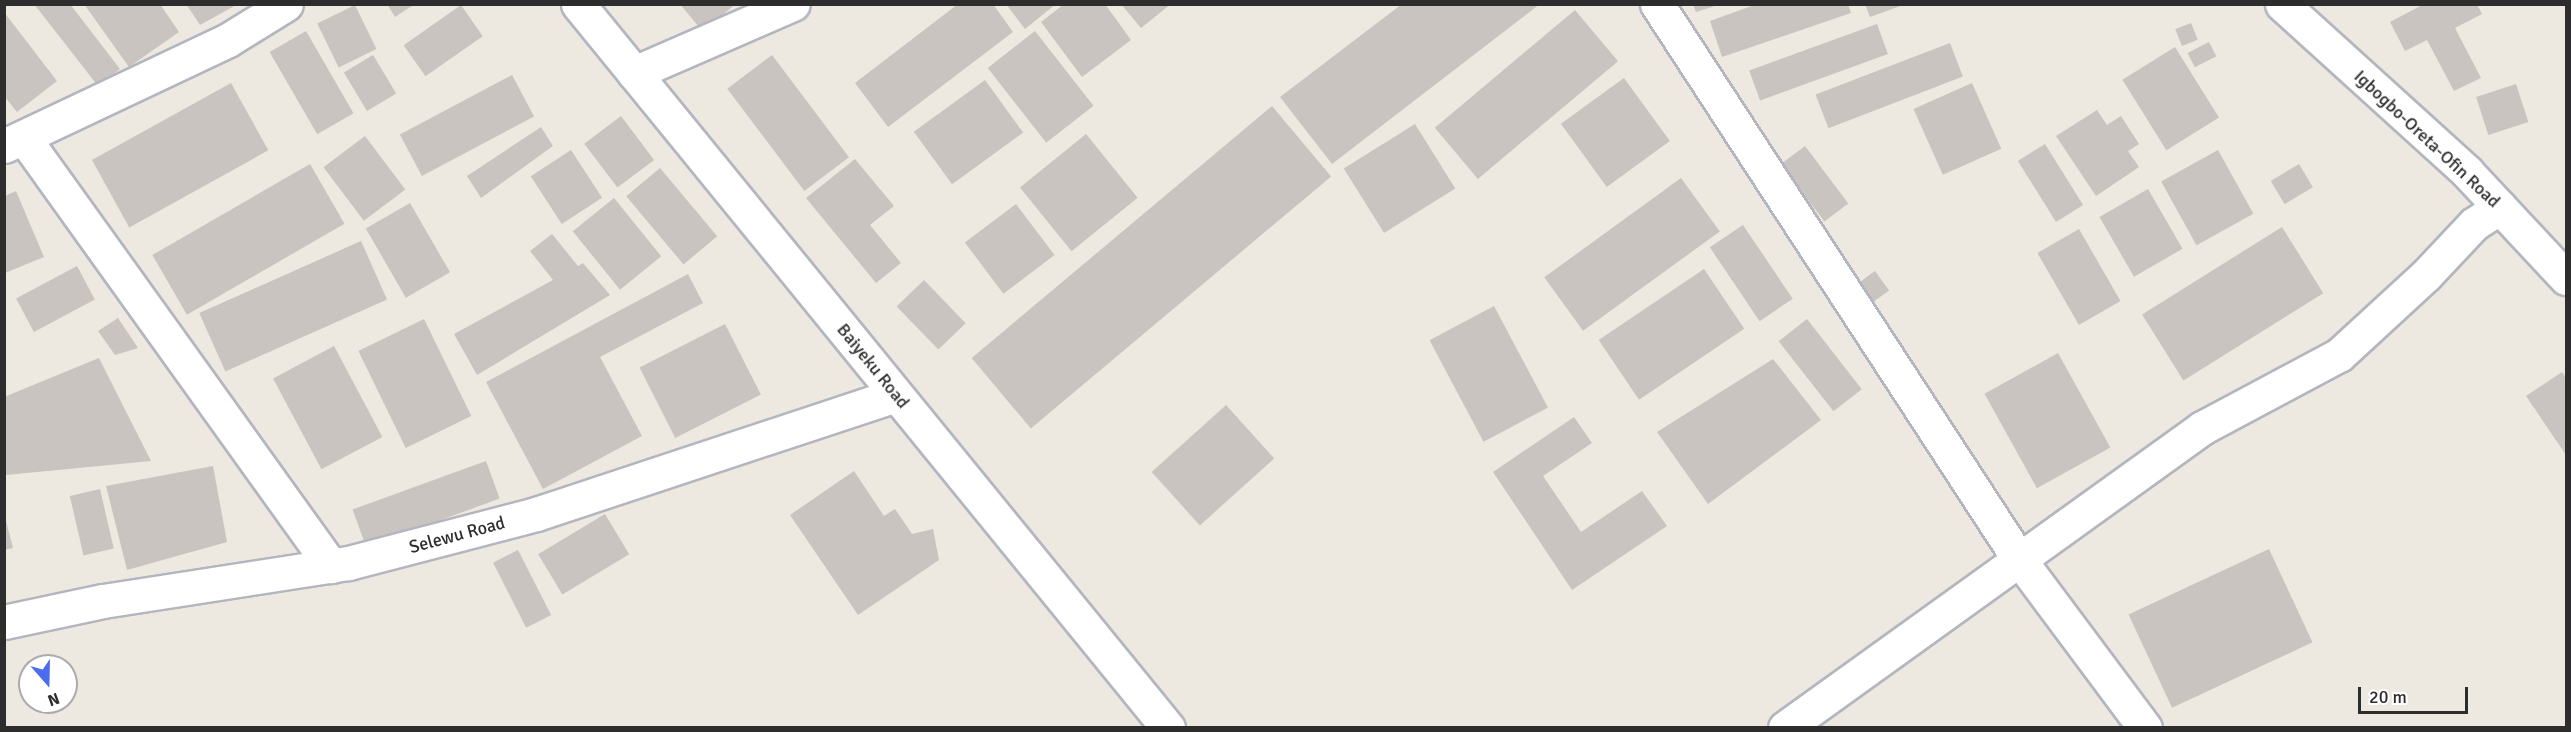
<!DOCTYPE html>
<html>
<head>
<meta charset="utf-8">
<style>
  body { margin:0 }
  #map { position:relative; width:2571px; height:732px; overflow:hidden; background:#ede8e0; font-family:Signika,sans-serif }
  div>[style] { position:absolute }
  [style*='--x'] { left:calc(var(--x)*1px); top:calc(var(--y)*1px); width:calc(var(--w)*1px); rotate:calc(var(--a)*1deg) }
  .building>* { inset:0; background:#c9c4bf; transform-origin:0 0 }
  .roads { filter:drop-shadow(2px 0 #b4b6bf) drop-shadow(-2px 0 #b4b6bf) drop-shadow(0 2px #b4b6bf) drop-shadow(0 -2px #b4b6bf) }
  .minor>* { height:33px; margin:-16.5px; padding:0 16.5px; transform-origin:16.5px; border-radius:16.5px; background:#fff }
  .tertiary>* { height:33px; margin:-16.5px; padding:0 16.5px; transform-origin:16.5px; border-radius:16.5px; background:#fff }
  .secondary>* { height:33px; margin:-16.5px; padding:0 16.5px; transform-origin:16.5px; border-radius:16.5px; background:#fff }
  span { translate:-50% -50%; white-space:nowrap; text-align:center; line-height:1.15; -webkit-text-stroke:5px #fff; paint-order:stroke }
  .street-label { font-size:18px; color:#2d2d2d }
  .frame { position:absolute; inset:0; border:6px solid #2d2d2d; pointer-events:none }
  .north { position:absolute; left:18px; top:654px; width:60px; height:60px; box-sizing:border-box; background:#fff; border:2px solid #ababab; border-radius:50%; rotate:160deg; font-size:16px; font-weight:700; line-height:24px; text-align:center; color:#2d2d2d }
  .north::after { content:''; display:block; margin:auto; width:21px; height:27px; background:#4c6cee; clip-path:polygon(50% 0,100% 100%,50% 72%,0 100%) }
  .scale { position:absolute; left:2358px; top:687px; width:110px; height:27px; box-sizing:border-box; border:3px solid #2d2d2d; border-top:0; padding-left:8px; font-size:18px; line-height:21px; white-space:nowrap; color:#2d2d2d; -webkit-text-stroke:4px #fff; paint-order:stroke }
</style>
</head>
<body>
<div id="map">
  <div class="building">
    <div style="clip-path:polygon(34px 4px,70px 4px,120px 69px,98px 86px)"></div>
    <div style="clip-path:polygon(84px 4px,160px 4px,179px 32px,129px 67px)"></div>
    <div style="clip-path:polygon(186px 4px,238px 4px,200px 25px)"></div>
    <div style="clip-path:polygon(387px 4px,415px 4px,395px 17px)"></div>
    <div style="clip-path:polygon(680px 4px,732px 4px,733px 6px,703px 32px)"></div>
    <div style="clip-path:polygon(958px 4px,993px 4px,1013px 32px,888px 127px,855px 83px)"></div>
    <div style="clip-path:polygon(1006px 4px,1056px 4px,1025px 29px)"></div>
    <div style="clip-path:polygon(1064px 4px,1105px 4px,1131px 40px,1082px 77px,1041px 22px)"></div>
    <div style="clip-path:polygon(1121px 4px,1171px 4px,1141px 28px)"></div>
    <div style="clip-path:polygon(1402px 4px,1540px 4px,1332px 164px,1280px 97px)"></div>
    <div style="clip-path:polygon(1693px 4px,1718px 4px,1718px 5px,1696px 12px)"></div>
    <div style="clip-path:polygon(1757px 4px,1848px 4px,1851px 13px,1722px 57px,1710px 21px)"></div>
    <div style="clip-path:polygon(1865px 4px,1903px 4px,1903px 5px,1870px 17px)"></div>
    <div style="clip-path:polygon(2424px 4px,2477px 4px,2482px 14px,2455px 28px,2481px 78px,2454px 91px,2427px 40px,2405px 51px,2390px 22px)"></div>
    <div style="left:355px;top:5px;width:49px;height:42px;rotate:64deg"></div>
    <div style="left:461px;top:5px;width:38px;height:70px;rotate:55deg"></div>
    <div style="left:1575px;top:10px;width:67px;height:183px;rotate:50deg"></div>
    <div style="clip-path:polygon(4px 12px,57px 81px,17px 112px,4px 96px)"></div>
    <div style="left:2191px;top:23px;width:18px;height:17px;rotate:68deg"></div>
    <div style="left:1877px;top:24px;width:32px;height:136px;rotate:70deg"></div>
    <div style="left:306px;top:31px;width:95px;height:42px;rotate:60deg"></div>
    <div style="left:1035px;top:31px;width:95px;height:60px;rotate:52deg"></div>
    <div style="left:2209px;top:42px;width:16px;height:24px;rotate:63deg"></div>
    <div style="left:1950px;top:43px;width:36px;height:144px;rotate:69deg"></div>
    <div style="left:2175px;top:47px;width:83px;height:62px;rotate:58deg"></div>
    <div style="left:373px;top:55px;width:45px;height:34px;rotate:59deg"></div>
    <div style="left:772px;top:55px;width:128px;height:56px;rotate:53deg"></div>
    <div style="left:512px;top:75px;width:47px;height:127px;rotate:62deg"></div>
    <div style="left:1624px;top:78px;width:78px;height:78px;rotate:54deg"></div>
    <div style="left:985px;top:80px;width:65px;height:88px;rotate:54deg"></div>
    <div style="left:231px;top:83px;width:77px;height:159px;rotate:61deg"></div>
    <div style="left:1972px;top:83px;width:72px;height:64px;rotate:66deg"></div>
    <div style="left:2516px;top:84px;width:40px;height:42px;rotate:72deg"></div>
    <div style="left:1272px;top:106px;width:92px;height:392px;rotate:50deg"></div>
    <div style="clip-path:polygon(2097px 110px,2107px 125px,2121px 116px,2139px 144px,2128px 151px,2139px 167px,2096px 196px,2056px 136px)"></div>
    <div style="left:621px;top:116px;width:55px;height:46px;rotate:53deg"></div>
    <div style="left:1415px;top:124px;width:76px;height:84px;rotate:58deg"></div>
    <div style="clip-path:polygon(541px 127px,553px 146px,481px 198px,467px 176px)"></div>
    <div style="left:1086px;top:134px;width:82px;height:85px;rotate:51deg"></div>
    <div style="left:365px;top:136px;width:67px;height:52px;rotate:53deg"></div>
    <div style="left:2045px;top:144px;width:72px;height:32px;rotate:58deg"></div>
    <div style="left:1805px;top:146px;width:72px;height:30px;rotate:53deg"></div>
    <div style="left:571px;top:150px;width:57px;height:48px;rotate:57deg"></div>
    <div style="left:2218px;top:150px;width:73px;height:65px;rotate:61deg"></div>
    <div style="clip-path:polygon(855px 159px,894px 206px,870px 225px,901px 263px,876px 283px,806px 198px)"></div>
    <div style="left:310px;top:164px;width:69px;height:182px;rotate:60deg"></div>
    <div style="left:2299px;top:164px;width:27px;height:33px;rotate:59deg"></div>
    <div style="left:660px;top:168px;width:89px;height:44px;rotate:50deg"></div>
    <div style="left:1681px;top:178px;width:66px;height:169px;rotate:54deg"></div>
    <div style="left:2148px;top:189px;width:69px;height:56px;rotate:60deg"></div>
    <div style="clip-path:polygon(16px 191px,44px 257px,5px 273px,5px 196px)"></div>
    <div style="left:614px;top:198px;width:75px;height:53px;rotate:51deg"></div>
    <div style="left:410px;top:203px;width:80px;height:51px;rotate:60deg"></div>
    <div style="left:1016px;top:204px;width:64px;height:64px;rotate:53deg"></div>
    <div style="left:1743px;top:225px;width:89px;height:40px;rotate:56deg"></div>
    <div style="left:2282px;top:227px;width:78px;height:165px;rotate:58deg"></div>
    <div style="left:2079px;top:229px;width:83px;height:48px;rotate:60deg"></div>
    <div style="clip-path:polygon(552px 234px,578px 266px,583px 263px,610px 295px,477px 375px,454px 334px,553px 280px,530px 251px)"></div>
    <div style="left:361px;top:241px;width:64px;height:177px;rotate:66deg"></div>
    <div style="left:77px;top:266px;width:38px;height:69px;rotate:62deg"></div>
    <div style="left:1704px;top:269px;width:72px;height:127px;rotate:56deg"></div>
    <div style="left:1875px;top:271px;width:24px;height:25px;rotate:54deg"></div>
    <div style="clip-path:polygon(688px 274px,703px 303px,600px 357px,642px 436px,543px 489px,486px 382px)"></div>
    <div style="left:924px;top:280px;width:60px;height:38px;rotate:46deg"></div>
    <div style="left:1494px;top:306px;width:115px;height:73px;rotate:62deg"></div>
    <div style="clip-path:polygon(118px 318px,138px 348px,115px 355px,98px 331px)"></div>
    <div style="left:424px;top:319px;width:108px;height:73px;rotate:64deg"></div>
    <div style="left:1807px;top:319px;width:89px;height:36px;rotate:52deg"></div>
    <div style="left:725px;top:324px;width:79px;height:96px;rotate:63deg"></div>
    <div style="left:334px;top:346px;width:103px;height:69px;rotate:62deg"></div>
    <div style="left:2058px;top:353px;width:108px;height:84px;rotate:61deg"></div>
    <div style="clip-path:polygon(99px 358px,151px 461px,6px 475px,4px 397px)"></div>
    <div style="clip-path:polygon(1773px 359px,1821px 420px,1708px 504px,1657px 432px)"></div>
    <div style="clip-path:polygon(2562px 372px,2566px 378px,2566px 455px,2526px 396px)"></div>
    <div style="left:1226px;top:405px;width:72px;height:100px;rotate:48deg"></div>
    <div style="clip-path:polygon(1574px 417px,1592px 443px,1543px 476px,1581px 532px,1642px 491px,1667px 526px,1572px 590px,1493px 472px)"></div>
    <div style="left:486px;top:461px;width:40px;height:142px;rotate:70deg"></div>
    <div style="clip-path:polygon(213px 466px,227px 542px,127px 570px,106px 486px)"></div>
    <div style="clip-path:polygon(854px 471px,884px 516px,895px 509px,912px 534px,933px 529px,939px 560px,858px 615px,790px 515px)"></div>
    <div style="left:100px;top:489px;width:61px;height:31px;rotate:77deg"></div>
    <div style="clip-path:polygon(4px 513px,13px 548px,4px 550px)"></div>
    <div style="left:605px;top:514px;width:47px;height:78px;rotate:59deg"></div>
    <div style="left:2269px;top:549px;width:103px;height:155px;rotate:65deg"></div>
    <div style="left:518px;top:550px;width:73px;height:28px;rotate:63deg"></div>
  </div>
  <div class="roads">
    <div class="minor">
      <div style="--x:1657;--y:4;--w:663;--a:56.89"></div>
      <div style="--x:2019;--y:559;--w:211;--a:53.3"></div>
      <div style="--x:634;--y:73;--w:173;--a:-23.5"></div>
      <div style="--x:24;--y:138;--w:527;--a:54.35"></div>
      <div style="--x:4;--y:146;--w:248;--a:-25.3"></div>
      <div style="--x:228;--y:40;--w:68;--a:-31.8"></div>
      <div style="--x:4;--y:622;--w:101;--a:-12"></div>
      <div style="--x:103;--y:601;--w:248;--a:-8.8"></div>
      <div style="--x:348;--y:563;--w:194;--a:-14.6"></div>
      <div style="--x:536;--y:514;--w:379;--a:-18.3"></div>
      <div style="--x:1785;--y:728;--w:514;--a:-35.73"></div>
      <div style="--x:2202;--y:428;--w:155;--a:-28.1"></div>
      <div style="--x:2339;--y:355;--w:118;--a:-42.6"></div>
      <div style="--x:2426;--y:275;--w:70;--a:-46.7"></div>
      <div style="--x:2474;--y:224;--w:31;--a:-33"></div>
    </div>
    <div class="tertiary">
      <div style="--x:2282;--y:4;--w:250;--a:42.2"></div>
      <div style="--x:2467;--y:172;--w:145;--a:47"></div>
    </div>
    <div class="secondary">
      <div style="--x:578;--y:4;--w:934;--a:50.82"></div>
    </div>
  </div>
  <div class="street-label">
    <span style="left:2427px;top:139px;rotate:43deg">Igbogbo-Oreta-Ofin Road</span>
    <span style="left:873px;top:366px;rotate:51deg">Baiyeku Road</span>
    <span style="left:457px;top:535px;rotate:-15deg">Selewu Road</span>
  </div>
  <div class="frame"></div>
  <div class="north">N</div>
  <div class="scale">20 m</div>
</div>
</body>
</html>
